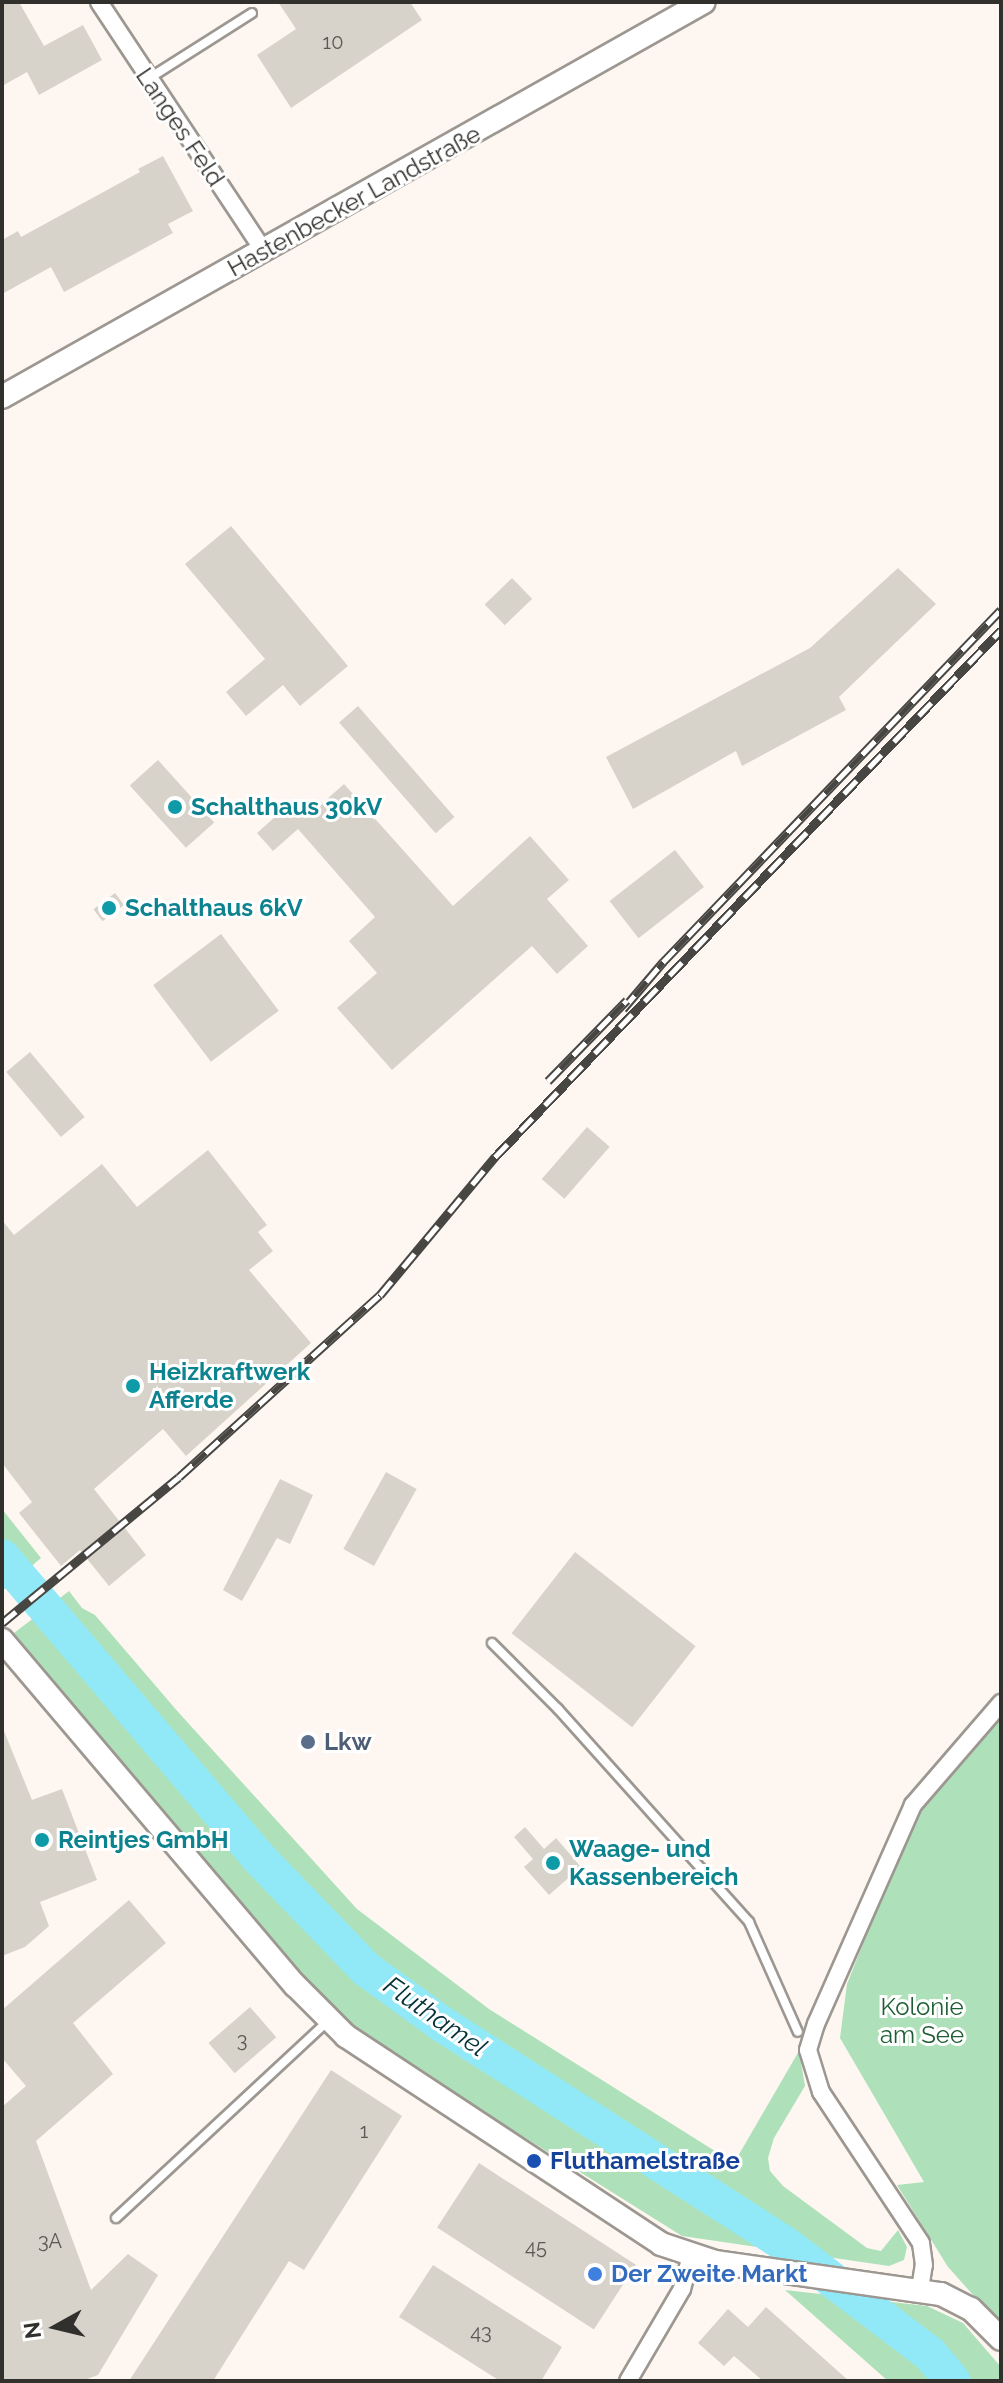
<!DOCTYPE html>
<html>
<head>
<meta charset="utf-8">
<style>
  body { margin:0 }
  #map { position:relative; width:1003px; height:2383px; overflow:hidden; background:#fef7f1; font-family:Raleway,sans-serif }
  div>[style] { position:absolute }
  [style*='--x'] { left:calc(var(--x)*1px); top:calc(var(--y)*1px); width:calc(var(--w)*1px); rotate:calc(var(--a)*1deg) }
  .green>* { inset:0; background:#aee1b9 }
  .river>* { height:36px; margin:-18px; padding:0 18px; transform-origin:18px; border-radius:18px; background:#91e9f8 }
  .building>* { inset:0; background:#d7d3cb; transform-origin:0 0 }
  .roads { filter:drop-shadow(2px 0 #9d9791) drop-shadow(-2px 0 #9d9791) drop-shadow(0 2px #9d9791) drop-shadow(0 -2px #9d9791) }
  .service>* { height:8px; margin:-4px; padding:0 4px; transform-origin:4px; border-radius:4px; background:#fff }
  .minor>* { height:16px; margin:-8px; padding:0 8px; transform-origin:8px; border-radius:8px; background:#fff }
  .secondary>* { height:22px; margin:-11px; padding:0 11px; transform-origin:11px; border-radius:11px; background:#fff }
  .rail>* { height:9px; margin-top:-4.5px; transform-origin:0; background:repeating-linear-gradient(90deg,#fff 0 18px,#484642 0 36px); box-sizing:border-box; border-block:2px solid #484642 }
  .dots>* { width:22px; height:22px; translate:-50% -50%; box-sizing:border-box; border:4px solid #fff; border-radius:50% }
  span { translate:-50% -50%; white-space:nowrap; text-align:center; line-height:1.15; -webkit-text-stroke:6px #fff; paint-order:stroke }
  .number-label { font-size:20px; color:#5b5954 }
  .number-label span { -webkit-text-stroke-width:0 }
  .street-label { font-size:24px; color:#32302d }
  .culture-label { font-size:24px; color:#0d838f; font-weight:700 }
  .left { translate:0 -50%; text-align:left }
  .service-label { font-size:24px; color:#4e5e75; font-weight:700 }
  .park-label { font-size:24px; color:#1f5e34 }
  .transit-label { font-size:24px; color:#164399; font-weight:700 }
  .shop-label { font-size:24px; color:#366cbe; font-weight:700 }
  .water-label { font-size:26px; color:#043138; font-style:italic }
  .frame { position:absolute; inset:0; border:4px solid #32302d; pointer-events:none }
  .north { position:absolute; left:16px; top:2287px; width:80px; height:80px; -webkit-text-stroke:6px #fff; paint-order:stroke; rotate:262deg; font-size:22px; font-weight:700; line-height:32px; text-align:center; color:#32302d }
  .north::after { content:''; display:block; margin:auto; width:28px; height:36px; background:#32302d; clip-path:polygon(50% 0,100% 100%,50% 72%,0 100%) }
</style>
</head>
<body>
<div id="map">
  <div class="green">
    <div style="clip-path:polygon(2px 1509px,41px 1558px,2px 1591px)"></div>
    <div style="clip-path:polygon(69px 1591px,82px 1608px,95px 1615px,179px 1713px,357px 1909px,489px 2009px,734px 2163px,799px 2051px,805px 2086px,774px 2138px,768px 2158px,770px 2171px,783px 2186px,867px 2248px,881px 2251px,898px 2230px,907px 2247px,904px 2260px,889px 2266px,682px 2236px,382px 2048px,313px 1991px,14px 1633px)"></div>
    <div style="clip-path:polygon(1001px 1712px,1001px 2326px,948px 2267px,897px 2185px,924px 2182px,840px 2038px,847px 1984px,916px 1810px)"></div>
    <div style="clip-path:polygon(785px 2290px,927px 2306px,963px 2323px,1001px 2367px,1001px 2381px,888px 2381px)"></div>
  </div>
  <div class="river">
    <div style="--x:2;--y:1557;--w:393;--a:49.5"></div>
    <div style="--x:257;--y:1856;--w:157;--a:46"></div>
    <div style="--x:366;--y:1969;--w:94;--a:35.9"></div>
    <div style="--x:442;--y:2024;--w:407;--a:32.7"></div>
    <div style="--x:785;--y:2244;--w:182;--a:37.2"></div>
    <div style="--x:930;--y:2354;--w:35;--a:50"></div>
  </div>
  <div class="building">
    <div style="clip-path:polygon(2px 2px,19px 2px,44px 46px,83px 25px,102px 60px,39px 95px,27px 72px,2px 86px)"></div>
    <div style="clip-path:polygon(278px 2px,410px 2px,422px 20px,291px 108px,257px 55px,296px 29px)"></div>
    <div style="clip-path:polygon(163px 156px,193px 211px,168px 224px,173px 233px,64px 292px,51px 267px,2px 294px,2px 240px,18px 231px,21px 237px,140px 172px,138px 169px)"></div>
    <div style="clip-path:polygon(231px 526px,348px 666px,300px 706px,283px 685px,246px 716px,226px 692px,265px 659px,185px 564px)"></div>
    <div style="clip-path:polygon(898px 568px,936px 604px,839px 697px,846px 710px,742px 766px,736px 751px,633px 809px,606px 757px,810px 648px)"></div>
    <div style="left:512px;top:578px;width:29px;height:38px;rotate:46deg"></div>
    <div style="left:358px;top:706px;width:147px;height:25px;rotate:49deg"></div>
    <div style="left:158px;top:760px;width:84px;height:38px;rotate:48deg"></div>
    <div style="clip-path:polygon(344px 784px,453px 906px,530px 836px,569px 880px,547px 899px,588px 946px,557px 974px,532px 946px,392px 1070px,337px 1008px,377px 973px,349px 941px,375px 917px,298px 829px,273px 851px,257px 833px,295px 799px,309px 815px)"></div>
    <div style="left:675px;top:850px;width:47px;height:83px;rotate:52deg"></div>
    <div style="left:115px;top:893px;width:15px;height:27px;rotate:53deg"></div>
    <div style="left:221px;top:934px;width:96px;height:85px;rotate:53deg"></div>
    <div style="left:30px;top:1052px;width:85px;height:31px;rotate:50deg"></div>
    <div style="left:587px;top:1127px;width:30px;height:69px;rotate:41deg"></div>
    <div style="clip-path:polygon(208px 1150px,267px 1225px,258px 1232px,273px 1251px,249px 1270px,311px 1343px,186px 1456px,163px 1429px,94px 1489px,146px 1555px,109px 1586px,80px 1550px,61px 1566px,19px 1513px,32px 1502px,2px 1463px,2px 1220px,14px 1235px,102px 1164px,137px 1207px)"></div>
    <div style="left:386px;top:1472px;width:35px;height:88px;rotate:29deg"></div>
    <div style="clip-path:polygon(280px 1479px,313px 1495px,290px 1544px,277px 1538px,242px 1601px,223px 1590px)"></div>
    <div style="left:575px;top:1552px;width:153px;height:103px;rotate:38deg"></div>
    <div style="clip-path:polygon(2px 1726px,32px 1800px,62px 1789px,97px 1880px,40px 1902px,49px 1926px,25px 1947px,2px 1956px)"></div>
    <div style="clip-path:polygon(525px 1827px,544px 1849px,556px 1838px,581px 1867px,549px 1895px,524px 1867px,533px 1859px,514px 1837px)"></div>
    <div style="clip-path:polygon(129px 1900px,166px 1943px,73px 2023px,113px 2074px,36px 2141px,91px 2290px,128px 2254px,158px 2275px,98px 2375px,82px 2381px,2px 2381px,2px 2107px,26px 2086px,2px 2058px,2px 2010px)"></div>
    <div style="left:250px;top:2007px;width:40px;height:55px;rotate:49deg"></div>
    <div style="clip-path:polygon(331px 2070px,402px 2116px,304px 2270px,289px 2261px,213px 2381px,129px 2381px)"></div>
    <div style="left:479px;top:2163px;width:187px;height:77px;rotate:33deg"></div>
    <div style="clip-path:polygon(433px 2265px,562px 2347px,541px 2381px,500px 2381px,399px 2317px)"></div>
    <div style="clip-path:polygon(766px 2307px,849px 2381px,763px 2381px,734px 2356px,724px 2366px,698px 2343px,728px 2309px,748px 2327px)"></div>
  </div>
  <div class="roads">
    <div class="service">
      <div style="--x:148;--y:79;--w:123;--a:-32.4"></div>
      <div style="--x:492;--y:1643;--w:93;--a:45"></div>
      <div style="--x:558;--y:1709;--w:286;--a:48.1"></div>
      <div style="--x:749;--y:1922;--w:120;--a:66"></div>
      <div style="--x:116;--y:2218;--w:291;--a:-42.9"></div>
    </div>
    <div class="minor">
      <div style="--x:99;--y:2;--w:299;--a:56.5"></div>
      <div style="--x:920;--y:2289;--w:24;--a:-81"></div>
      <div style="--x:924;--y:2265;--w:22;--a:-98"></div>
      <div style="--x:921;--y:2243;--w:181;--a:-123.5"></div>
      <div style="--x:821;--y:2092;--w:44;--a:-107.2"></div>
      <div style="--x:808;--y:2050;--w:27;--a:-73"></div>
      <div style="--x:816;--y:2024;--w:240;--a:-66.1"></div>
      <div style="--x:913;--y:1805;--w:135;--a:-49.2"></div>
      <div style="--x:628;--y:2381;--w:107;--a:-59.6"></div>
      <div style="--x:682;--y:2289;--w:34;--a:-75"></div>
    </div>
    <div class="secondary">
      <div style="--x:2;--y:397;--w:805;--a:-29.37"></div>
      <div style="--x:2;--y:1640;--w:453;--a:49.7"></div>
      <div style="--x:295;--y:1985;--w:72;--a:45"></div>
      <div style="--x:346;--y:2036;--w:377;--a:33.4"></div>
      <div style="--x:661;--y:2244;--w:57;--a:18.4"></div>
      <div style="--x:715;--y:2262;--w:228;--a:8.1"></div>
      <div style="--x:941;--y:2294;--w:34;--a:27"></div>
      <div style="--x:971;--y:2309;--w:42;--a:45"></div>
    </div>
  </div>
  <div class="rail">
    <div style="--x:623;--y:1009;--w:62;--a:-49.6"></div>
    <div style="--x:663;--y:962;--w:488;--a:-46.2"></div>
    <div style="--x:548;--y:1081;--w:113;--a:-45.7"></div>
    <div style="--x:2;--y:1623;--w:229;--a:-39.5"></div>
    <div style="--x:179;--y:1477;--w:271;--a:-42.2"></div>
    <div style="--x:380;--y:1295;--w:180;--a:-50.2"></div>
    <div style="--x:495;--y:1157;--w:731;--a:-46.16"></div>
  </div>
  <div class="dots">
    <div style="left:175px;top:807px;background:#0f9aa8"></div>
    <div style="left:109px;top:908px;background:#0f9aa8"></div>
    <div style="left:133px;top:1386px;background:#0f9aa8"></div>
    <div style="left:308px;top:1742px;background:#5c6f8a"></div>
    <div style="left:42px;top:1840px;background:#0f9aa8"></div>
    <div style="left:553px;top:1863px;background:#0f9aa8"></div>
    <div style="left:534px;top:2161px;background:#1a4fb4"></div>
    <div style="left:595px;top:2274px;background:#3f7fe0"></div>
  </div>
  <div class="number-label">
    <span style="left:333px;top:42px">10</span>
    <span style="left:242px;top:2040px">3</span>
    <span style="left:364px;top:2131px">1</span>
    <span style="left:50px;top:2241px">3A</span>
    <span style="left:536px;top:2247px">45</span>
    <span style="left:481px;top:2332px">43</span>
  </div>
  <div class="street-label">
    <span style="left:180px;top:127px;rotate:56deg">Langes Feld</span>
    <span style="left:354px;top:201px;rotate:-29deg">Hastenbecker Landstraße</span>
  </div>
  <div class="culture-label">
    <span class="left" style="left:191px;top:807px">Schalthaus 30kV</span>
    <span class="left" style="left:125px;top:908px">Schalthaus 6kV</span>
    <span class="left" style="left:149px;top:1386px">Heizkraftwerk<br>Afferde</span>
    <span class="left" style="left:58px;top:1840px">Reintjes GmbH</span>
    <span class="left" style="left:569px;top:1863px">Waage- und<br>Kassenbereich</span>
  </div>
  <div class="service-label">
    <span class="left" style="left:324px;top:1742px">Lkw</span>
  </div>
  <div class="park-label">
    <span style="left:922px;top:2021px">Kolonie<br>am See</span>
  </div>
  <div class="transit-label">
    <span class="left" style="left:550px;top:2161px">Fluthamelstraße</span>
  </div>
  <div class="shop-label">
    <span class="left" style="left:611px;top:2274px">Der Zweite Markt</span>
  </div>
  <div class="water-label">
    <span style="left:435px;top:2017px;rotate:35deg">Fluthamel</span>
  </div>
  <div class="frame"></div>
  <div class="north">N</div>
</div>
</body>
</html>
